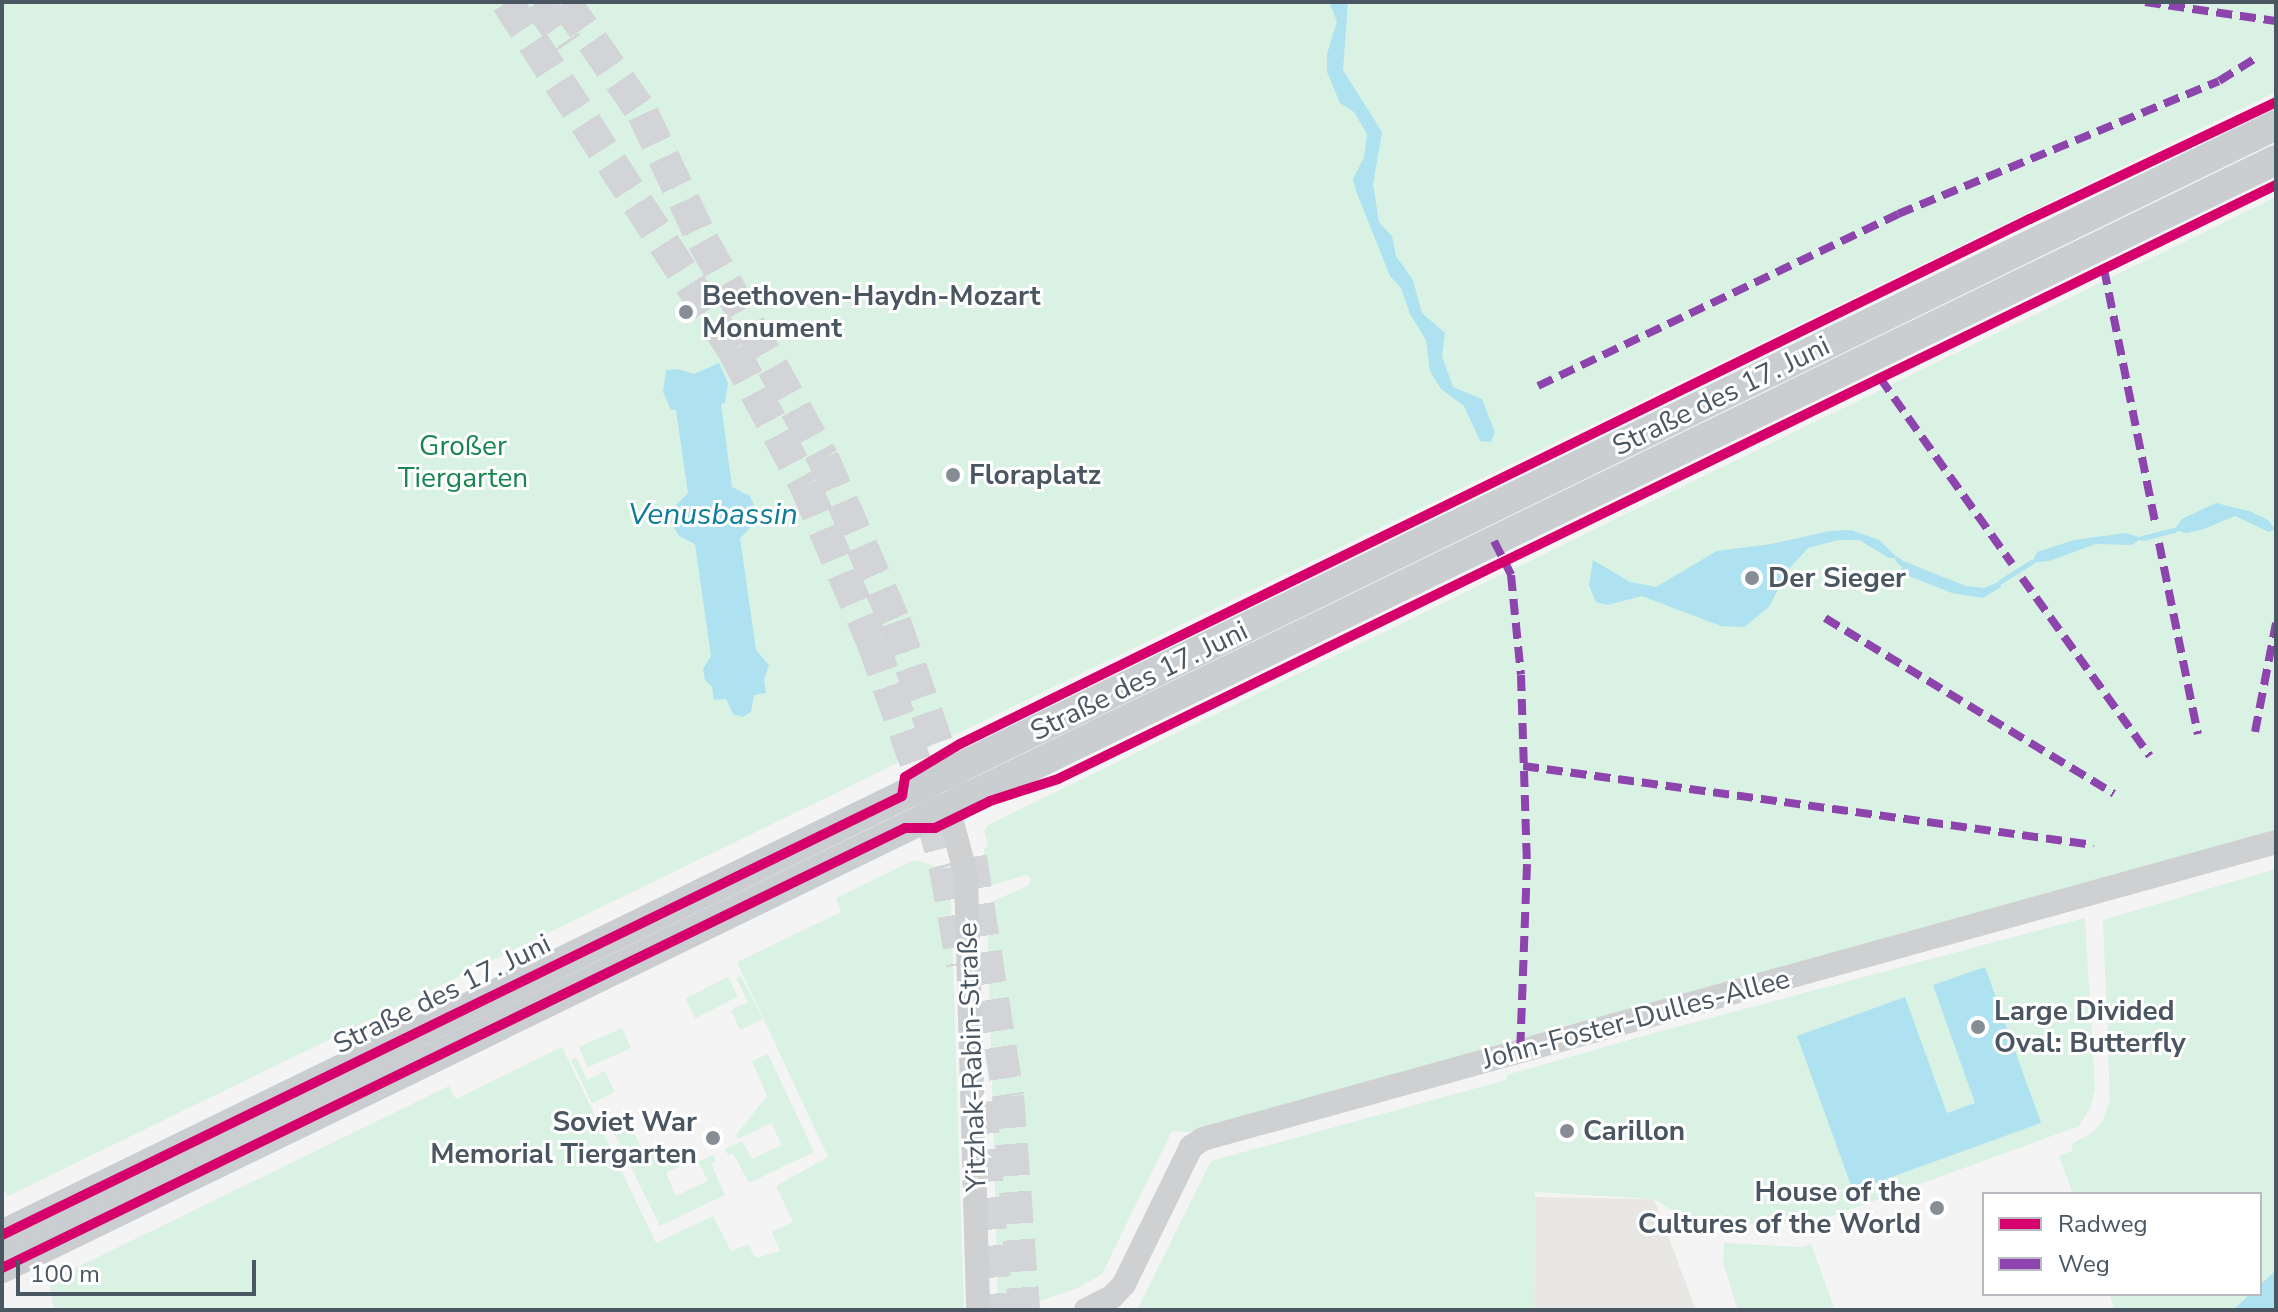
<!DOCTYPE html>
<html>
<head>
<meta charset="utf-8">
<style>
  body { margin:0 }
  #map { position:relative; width:2278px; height:1312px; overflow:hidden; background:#f4f4f4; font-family:"Nunito Sans",sans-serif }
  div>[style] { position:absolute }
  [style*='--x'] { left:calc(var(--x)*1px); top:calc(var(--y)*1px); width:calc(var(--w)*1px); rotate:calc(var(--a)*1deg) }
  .commercial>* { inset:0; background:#e8e7e3 }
  .green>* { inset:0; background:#d9f2e3; transform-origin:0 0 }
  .water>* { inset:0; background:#aee2f0 }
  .stream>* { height:5px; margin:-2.5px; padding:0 2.5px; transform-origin:2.5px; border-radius:2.5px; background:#aee2f0 }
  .trunk-tunnel>* { height:32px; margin-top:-16px; transform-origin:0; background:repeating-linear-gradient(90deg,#d2d4d7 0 32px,transparent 0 48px) }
  .tertiary>* { height:24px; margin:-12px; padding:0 12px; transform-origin:12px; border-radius:12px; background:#ced0d2 }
  .primary>* { height:30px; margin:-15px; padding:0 15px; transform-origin:15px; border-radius:15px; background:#caced1 }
  .quiet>* { height:8px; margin-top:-4px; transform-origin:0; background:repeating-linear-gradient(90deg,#8e44ad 0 16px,transparent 0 24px) }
  .cycleway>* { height:10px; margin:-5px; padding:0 5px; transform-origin:5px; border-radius:5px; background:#d6006c }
  .dots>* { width:22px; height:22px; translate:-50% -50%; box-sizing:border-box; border:4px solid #fff; border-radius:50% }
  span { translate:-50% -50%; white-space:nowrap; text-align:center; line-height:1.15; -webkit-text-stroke:6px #fff; paint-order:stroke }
  .poi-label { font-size:28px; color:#4a5661; font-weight:700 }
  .left { translate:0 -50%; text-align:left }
  .right { translate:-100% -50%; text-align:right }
  .street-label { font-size:28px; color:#4a5661 }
  .park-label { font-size:28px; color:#17864f }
  .water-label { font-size:30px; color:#0c7c9b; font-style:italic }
  .frame { position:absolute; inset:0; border:4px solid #4a5661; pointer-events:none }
  .legend { position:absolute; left:1982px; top:1192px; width:280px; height:104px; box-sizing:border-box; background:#fff; border:2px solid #b7bbc0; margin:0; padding:10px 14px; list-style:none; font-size:24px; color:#4a5661 }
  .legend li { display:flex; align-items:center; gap:16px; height:40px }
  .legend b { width:40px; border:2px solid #b7bbc0 }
  .scale { position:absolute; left:16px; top:1260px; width:240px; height:36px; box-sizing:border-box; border:4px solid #4a5661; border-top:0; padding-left:10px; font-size:24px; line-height:28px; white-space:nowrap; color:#4a5661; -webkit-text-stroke:6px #fff; paint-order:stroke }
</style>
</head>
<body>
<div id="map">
  <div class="commercial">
    <div style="clip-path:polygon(1535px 1197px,1654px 1199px,1696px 1310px,1534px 1310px)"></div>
  </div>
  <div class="green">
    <div style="clip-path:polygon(2px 2px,2276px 2px,2276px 92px,8px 1196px,2px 1188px)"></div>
    <div style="clip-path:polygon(2276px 197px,2276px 832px,1189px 1132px,1172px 1131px,1102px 1274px,1078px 1288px,1013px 1310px,998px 1298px,987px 904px,1029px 885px,1031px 879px,1026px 875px,986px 887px,984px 849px,988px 847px,984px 831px,988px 825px)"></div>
    <div style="clip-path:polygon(914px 860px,950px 870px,964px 1310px,54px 1310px,49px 1281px,449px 1086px,456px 1099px,562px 1047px,656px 1243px,713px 1216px,731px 1251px,748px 1244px,756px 1258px,780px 1251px,772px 1232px,793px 1222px,776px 1186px,828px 1157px,737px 962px,841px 912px,836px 898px)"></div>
    <div style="clip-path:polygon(2276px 869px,2276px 1270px,2260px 1285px,2260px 1194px,2073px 1194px,2059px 1156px,2072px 1151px,2072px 1144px,2094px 1131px,2103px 1120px,2110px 1101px,2103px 920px)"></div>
    <div style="clip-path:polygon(2085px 918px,2095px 1089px,2091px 1106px,2079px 1126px,1827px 1218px,1787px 1224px,1692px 1223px,1654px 1199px,1535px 1192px,1534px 1310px,1137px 1310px,1211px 1161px,1506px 1080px,1506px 1075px,1643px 1036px)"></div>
    <div style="clip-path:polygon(741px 976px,763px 1019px,740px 1030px,731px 1010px,748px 1002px,736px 978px)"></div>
    <div style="left:728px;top:977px;width:22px;height:48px;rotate:63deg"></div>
    <div style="left:622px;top:1028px;width:22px;height:47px;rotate:66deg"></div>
    <div style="clip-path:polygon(768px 1054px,814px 1152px,749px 1183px,733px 1153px,728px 1155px,725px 1149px,742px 1141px,752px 1159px,782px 1145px,771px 1123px,738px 1139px,736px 1135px,767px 1096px,752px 1061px)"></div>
    <div style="clip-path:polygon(576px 1057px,587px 1080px,605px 1071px,615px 1092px,592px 1103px,571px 1060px)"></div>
    <div style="clip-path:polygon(628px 1121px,645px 1155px,695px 1155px,697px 1158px,666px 1173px,676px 1196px,708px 1181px,698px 1162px,713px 1155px,716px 1161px,711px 1164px,725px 1195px,660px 1226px,612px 1129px)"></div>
    <div style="clip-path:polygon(1724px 1243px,1801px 1247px,1811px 1244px,1835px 1310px,1738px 1310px,1723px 1263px)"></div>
    <div style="clip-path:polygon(2109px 1294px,2250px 1294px,2233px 1310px,2115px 1310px)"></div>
  </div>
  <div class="water">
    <div style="clip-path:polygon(1329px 2px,1348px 2px,1343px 70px,1382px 132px,1373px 184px,1379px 222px,1392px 236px,1396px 256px,1413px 280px,1422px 313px,1445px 333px,1442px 356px,1453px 387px,1482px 399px,1495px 432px,1491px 442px,1480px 441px,1464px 406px,1441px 389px,1430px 371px,1426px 340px,1410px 314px,1401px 288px,1390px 276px,1356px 191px,1353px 179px,1364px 157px,1367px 134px,1354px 112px,1340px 103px,1327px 72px,1327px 54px,1337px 21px)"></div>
    <div style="clip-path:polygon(719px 363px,728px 383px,725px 403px,721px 404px,732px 487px,750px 496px,756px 510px,753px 525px,740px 538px,756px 650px,769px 665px,764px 680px,766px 693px,754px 695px,751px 712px,743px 717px,733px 714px,726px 699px,714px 700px,712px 687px,705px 680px,703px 669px,711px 656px,695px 544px,679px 536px,671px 522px,674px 507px,688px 493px,676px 410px,671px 410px,663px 392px,666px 370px,678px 369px,694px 374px)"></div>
    <div style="clip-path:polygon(2216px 503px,2249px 511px,2268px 520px,2275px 529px,2269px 532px,2235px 516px,2204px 529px,2187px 533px,2174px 530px,2182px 519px)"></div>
    <div style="clip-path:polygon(1851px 530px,1879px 540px,1898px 558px,1889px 558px,1859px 540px,1838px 540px,1808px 548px,1788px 570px,1769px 607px,1744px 627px,1721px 626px,1642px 596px,1607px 605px,1596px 602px,1589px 585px,1593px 560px,1630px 582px,1656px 587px,1717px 551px,1771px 544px,1830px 531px)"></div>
    <div style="clip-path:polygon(2126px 533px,2142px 538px,2132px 545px,2096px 544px,2049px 561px,2032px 563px,2037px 552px,2074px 540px)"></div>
    <div style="clip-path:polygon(1903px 561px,1966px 586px,1984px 588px,2001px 581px,2001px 587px,1983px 598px,1952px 593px,1901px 573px)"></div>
    <div style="clip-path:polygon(1985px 967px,2041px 1123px,1853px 1191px,1797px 1036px,1905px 997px,1947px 1113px,1975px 1103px,1933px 985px)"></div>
    <div style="clip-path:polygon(2276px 1270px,2276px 1310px,2233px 1310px,2250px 1294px,2260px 1294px,2260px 1285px)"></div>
  </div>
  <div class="stream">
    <div style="--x:2142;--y:538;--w:33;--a:-14"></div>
    <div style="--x:1897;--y:559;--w:6;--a:45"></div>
    <div style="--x:2001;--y:581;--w:36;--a:-32"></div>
  </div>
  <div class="trunk-tunnel">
    <div style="--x:507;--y:2;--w:415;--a:57"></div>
    <div style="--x:733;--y:350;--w:153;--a:61.9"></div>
    <div style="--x:805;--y:485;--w:170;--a:66.8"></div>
    <div style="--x:872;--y:641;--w:139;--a:70.3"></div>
    <div style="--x:919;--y:772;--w:99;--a:74.8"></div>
    <div style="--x:945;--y:868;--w:98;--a:80.1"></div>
    <div style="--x:538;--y:2;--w:51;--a:55.4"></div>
    <div style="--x:565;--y:2;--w:136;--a:55.1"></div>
    <div style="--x:643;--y:114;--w:140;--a:64.7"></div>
    <div style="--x:703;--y:241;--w:248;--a:61.1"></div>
    <div style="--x:823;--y:458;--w:179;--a:66.3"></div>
    <div style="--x:895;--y:622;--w:188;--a:70.8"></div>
    <div style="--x:971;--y:857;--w:242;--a:81.2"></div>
    <div style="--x:1008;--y:1096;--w:215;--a:85.7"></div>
    <div style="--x:981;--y:1102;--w:209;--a:85.6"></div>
  </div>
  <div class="tertiary">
    <div style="--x:948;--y:807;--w:70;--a:75.2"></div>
    <div style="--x:966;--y:875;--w:435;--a:88.4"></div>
    <div style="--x:1086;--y:1310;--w:29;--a:-27"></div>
    <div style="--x:1112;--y:1297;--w:18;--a:-47"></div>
    <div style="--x:1124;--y:1284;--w:153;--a:-63.9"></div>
    <div style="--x:1191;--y:1147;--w:14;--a:-34"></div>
    <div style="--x:1203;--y:1139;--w:1113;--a:-15.47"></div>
  </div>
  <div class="primary">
    <div style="--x:2;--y:1235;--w:2530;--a:-26.02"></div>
    <div style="--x:2;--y:1268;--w:2530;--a:-25.98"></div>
  </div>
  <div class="quiet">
    <div style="--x:2145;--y:2;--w:132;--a:8.3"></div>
    <div style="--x:2104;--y:269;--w:262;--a:78.6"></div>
    <div style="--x:1880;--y:378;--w:228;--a:54.6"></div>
    <div style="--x:1538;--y:386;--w:399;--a:-25.5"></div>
    <div style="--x:1898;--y:214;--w:347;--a:-22.5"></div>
    <div style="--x:2219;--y:81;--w:47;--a:-32"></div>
    <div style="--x:1494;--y:541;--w:38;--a:63"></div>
    <div style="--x:1511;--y:575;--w:100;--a:84.3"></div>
    <div style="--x:1521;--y:675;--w:189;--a:88.2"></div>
    <div style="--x:1527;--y:864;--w:187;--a:92.1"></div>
    <div style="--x:2159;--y:543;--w:195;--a:78.5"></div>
    <div style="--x:2022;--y:578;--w:219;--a:54.3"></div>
    <div style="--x:1825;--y:618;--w:338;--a:31.3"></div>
    <div style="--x:2255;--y:732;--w:111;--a:-79.1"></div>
    <div style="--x:1523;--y:766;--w:576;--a:7.88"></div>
  </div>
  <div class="cycleway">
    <div style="--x:2;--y:1235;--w:1001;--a:-26"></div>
    <div style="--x:902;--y:796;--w:19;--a:-81"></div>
    <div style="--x:905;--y:777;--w:64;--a:-31"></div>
    <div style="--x:960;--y:744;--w:1192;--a:-26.14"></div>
    <div style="--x:2030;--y:219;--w:272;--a:-25.4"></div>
    <div style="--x:2;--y:1268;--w:1004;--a:-25.98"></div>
    <div style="--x:905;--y:828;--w:30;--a:0"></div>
    <div style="--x:935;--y:828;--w:61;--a:-26.1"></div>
    <div style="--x:990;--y:801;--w:71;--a:-17.9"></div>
    <div style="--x:1058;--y:779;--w:1355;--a:-26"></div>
  </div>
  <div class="dots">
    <div style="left:686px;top:312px;background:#868d94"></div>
    <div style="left:953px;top:475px;background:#868d94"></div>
    <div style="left:1752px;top:578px;background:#868d94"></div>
    <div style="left:1978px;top:1027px;background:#868d94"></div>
    <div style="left:1567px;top:1131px;background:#868d94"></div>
    <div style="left:713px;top:1138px;background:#868d94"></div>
    <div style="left:1937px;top:1208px;background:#868d94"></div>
  </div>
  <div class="poi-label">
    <span class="left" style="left:702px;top:312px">Beethoven-Haydn-Mozart<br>Monument</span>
    <span class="left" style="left:969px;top:475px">Floraplatz</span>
    <span class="left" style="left:1768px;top:578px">Der Sieger</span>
    <span class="left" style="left:1994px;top:1027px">Large Divided<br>Oval: Butterfly</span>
    <span class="right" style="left:697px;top:1138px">Soviet War<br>Memorial Tiergarten</span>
    <span class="left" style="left:1583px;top:1131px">Carillon</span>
    <span class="right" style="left:1921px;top:1208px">House of the<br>Cultures of the World</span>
  </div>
  <div class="street-label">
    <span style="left:1721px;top:396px;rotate:-26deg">Straße des 17. Juni</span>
    <span style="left:1139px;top:681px;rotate:-26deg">Straße des 17. Juni</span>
    <span style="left:442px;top:994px;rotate:-26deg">Straße des 17. Juni</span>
    <span style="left:1636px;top:1019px;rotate:-15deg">John-Foster-Dulles-Allee</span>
    <span style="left:972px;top:1057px;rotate:-92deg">Yitzhak-Rabin-Straße</span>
  </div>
  <div class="park-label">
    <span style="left:463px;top:462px">Großer<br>Tiergarten</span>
  </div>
  <div class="water-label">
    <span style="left:713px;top:515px">Venusbassin</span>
  </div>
  <div class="frame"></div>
  <ul class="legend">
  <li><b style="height:10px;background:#d6006c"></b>Radweg</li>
  <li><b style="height:10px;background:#8e44ad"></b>Weg</li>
  </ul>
  <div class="scale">100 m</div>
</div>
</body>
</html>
